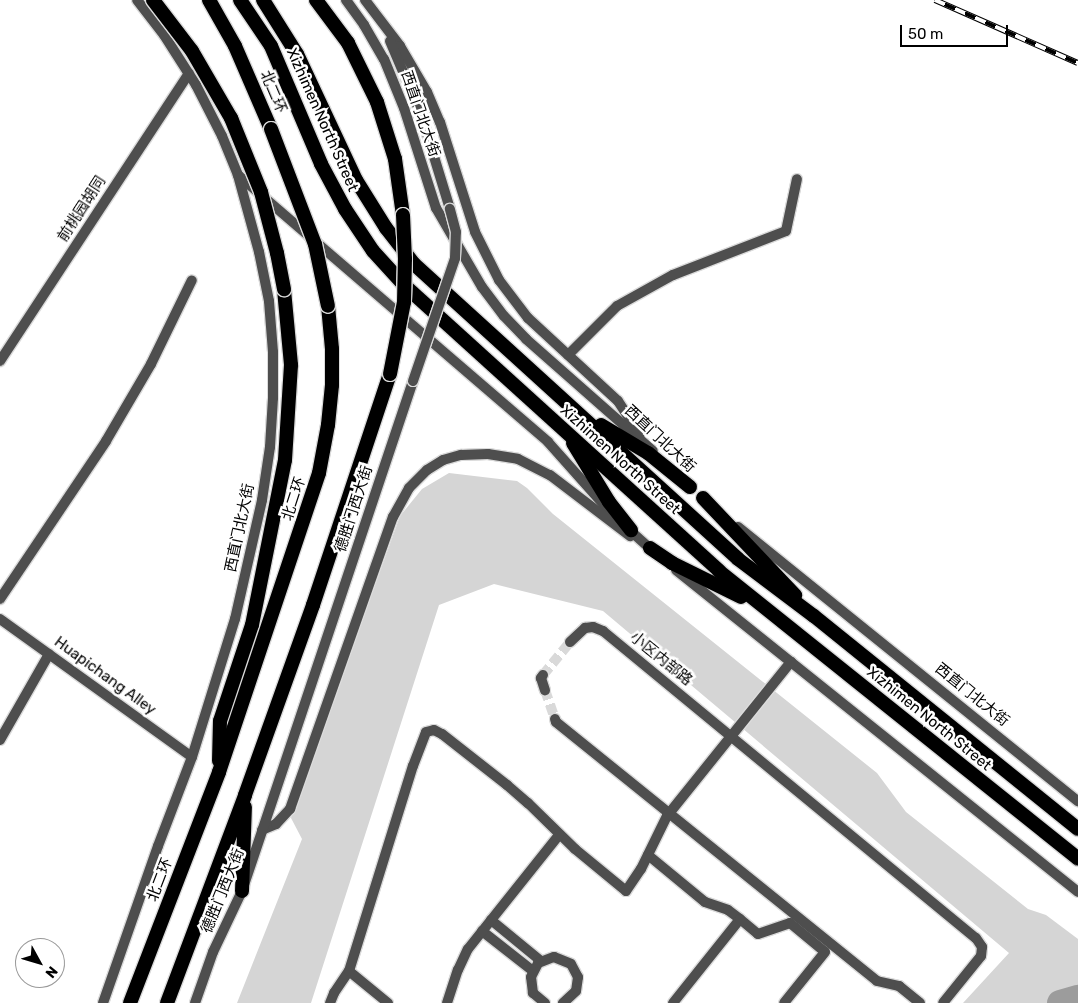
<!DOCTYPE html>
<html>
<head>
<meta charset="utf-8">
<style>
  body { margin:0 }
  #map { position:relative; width:1078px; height:1003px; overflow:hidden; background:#fff; font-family:Rubik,"Noto Sans SC",sans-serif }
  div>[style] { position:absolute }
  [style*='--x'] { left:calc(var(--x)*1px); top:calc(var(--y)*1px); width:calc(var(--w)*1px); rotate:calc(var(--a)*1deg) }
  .green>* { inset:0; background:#d5d5d5 }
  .river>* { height:26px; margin:-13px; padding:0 13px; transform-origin:13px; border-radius:13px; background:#9c9c9c }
  .minor-tunnel>* { height:10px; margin-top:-5px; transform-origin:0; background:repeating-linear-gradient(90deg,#d9d9d9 0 10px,transparent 0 15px) }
  .roads { filter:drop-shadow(1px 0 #dbdbdb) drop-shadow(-1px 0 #dbdbdb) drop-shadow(0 1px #dbdbdb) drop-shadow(0 -1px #dbdbdb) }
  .minor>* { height:10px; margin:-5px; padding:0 5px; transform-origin:5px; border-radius:5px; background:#4e4e4e }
  .tertiary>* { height:10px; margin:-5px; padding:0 5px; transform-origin:5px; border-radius:5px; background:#4e4e4e }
  .trunk>* { height:14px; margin:-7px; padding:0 7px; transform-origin:7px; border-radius:7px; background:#000 }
  .rail>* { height:5.5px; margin-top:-2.75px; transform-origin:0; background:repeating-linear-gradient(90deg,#fff 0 11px,#000 0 22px); box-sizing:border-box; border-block:1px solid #000 }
  .bridges { filter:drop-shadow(1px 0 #dbdbdb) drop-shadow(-1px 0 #dbdbdb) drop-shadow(0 1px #dbdbdb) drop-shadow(0 -1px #dbdbdb) }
  .tertiary-bridge>* { height:10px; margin:-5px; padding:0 5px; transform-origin:5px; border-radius:5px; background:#4e4e4e }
  .trunk-bridge>* { height:14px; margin:-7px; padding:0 7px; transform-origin:7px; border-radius:7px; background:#000 }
  span { translate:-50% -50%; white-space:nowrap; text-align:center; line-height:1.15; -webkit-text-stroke:5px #fff; paint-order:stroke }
  .street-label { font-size:15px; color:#000 }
  .north { position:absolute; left:15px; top:938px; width:50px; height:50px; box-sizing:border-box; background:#fff; border:1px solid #999; border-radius:50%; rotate:129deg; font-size:14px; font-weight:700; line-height:20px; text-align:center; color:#000 }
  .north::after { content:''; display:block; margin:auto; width:18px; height:22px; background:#000; clip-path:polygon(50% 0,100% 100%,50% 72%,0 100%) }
  .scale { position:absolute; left:900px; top:25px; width:108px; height:22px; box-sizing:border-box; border:2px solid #000; border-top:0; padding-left:6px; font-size:15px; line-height:18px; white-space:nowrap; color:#000; -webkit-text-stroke:4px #fff; paint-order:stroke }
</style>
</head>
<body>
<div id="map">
  <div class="green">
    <div style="clip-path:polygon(449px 473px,517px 481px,527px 488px,553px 514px,877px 773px,906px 812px,1028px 909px,1046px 915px,1078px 939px,1078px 1003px,963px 1003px,1009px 953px,603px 611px,494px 584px,439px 605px,311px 1003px,237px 1003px,302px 839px,291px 818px,400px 516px,422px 489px)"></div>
  </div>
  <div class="river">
    <div style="--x:1060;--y:1003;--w:19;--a:-16"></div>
  </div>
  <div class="minor-tunnel">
    <div style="--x:543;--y:675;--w:43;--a:-50.7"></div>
    <div style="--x:545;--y:690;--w:31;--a:71"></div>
  </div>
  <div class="roads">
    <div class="minor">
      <div style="--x:0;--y:361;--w:344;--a:-56.7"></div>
      <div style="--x:0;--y:599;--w:190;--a:-56.1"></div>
      <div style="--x:106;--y:441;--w:89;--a:-59.7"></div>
      <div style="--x:151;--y:364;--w:93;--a:-64"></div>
      <div style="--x:570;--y:642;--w:21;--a:-43"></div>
      <div style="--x:585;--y:628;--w:8;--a:-7"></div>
      <div style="--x:593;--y:627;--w:11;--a:22"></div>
      <div style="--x:603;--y:631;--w:483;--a:39.5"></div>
      <div style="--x:976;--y:938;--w:11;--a:56"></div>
      <div style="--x:982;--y:947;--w:9;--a:96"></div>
      <div style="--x:981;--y:956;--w:60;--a:129"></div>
      <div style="--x:543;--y:675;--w:4;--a:124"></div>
      <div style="--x:541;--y:678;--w:13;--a:72"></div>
      <div style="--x:555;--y:719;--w:3;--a:72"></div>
      <div style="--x:556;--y:722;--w:412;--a:38.9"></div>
      <div style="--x:877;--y:981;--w:23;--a:13"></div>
      <div style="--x:899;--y:986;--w:27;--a:39"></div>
      <div style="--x:0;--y:740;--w:99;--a:-60.3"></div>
      <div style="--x:648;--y:855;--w:74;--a:39.5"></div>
      <div style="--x:705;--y:902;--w:24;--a:19"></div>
      <div style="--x:728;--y:910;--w:15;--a:37"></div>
      <div style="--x:491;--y:920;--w:65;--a:39.4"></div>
      <div style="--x:482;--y:931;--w:65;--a:38.1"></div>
      <div style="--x:330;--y:1003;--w:11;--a:-68"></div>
      <div style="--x:334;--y:993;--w:27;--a:-56"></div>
      <div style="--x:388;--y:1003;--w:50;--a:-140.6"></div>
      <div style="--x:349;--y:971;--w:215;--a:-72.7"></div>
      <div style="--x:413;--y:766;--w:36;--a:-69"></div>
      <div style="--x:426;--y:732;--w:8;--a:-14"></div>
      <div style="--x:434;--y:730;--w:9;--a:27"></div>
      <div style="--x:442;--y:734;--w:83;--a:38.1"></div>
      <div style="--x:507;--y:785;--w:28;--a:41"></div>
      <div style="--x:528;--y:803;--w:66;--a:44.4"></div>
      <div style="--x:575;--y:849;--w:66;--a:39.5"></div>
      <div style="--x:626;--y:891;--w:27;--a:-56"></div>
      <div style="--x:641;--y:869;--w:59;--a:-63.9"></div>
      <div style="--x:667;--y:816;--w:198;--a:-51.2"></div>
      <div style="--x:447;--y:1003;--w:35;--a:-72"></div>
      <div style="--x:458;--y:970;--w:23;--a:-65"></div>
      <div style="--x:468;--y:949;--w:146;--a:-51.4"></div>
      <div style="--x:545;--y:1003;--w:16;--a:-140"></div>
      <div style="--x:533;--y:993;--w:16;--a:-97"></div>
      <div style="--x:531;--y:977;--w:16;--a:-63"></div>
      <div style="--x:538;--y:963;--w:17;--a:-21"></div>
      <div style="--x:554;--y:957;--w:18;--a:22"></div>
      <div style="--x:571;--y:964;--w:15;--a:62"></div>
      <div style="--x:578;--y:977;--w:14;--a:98"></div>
      <div style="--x:576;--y:991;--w:18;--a:137"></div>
      <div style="--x:673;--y:1003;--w:107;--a:-51.4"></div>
      <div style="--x:740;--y:919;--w:23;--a:40"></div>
      <div style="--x:758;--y:934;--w:34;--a:-19"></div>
      <div style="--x:790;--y:923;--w:45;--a:39.6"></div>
      <div style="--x:825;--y:952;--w:65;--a:128.8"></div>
    </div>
    <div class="tertiary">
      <div style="--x:346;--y:0;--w:31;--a:54"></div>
      <div style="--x:364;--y:25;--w:39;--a:60"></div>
      <div style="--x:384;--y:59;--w:53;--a:67.8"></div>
      <div style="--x:404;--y:108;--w:105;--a:72.3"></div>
      <div style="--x:436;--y:208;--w:91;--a:59.8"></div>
      <div style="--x:482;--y:287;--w:36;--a:53"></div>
      <div style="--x:504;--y:316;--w:32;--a:46"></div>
      <div style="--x:526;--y:339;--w:169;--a:41.4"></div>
      <div style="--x:365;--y:0;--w:58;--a:52.7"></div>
      <div style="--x:400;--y:46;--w:53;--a:59.6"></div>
      <div style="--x:427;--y:92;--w:33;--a:67"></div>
      <div style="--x:440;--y:122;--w:115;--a:72.3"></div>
      <div style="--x:475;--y:232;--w:54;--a:63.4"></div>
      <div style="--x:499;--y:280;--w:48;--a:52.7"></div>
      <div style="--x:528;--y:318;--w:122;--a:42.7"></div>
      <div style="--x:618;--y:401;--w:40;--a:57.1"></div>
      <div style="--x:390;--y:41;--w:79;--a:67"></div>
      <div style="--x:421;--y:114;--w:99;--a:73"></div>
      <div style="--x:238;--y:175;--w:409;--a:40.7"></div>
      <div style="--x:548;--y:442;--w:99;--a:48.3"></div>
      <div style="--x:568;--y:355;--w:69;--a:-45"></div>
      <div style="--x:617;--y:306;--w:64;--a:-29"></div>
      <div style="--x:673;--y:275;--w:121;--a:-21.3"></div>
      <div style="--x:786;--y:231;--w:53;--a:-78.1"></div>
      <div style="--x:625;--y:526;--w:38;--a:42"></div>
      <div style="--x:738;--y:527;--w:437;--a:38.9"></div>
      <div style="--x:676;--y:570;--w:515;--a:38.69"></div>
      <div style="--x:0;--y:619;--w:236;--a:35.7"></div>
      <div style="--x:262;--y:830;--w:15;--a:-23"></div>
      <div style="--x:276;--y:824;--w:21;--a:-47"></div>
      <div style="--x:290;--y:809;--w:310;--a:-70.6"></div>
      <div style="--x:393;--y:517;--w:33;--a:-61"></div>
      <div style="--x:409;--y:488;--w:25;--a:-45"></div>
      <div style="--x:427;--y:470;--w:19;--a:-32"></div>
      <div style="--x:443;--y:460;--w:19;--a:-16"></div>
      <div style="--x:461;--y:455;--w:27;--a:-2"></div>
      <div style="--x:488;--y:454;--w:30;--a:9"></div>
      <div style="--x:518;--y:459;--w:36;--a:27"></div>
      <div style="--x:550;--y:475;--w:101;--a:37.3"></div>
      <div style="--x:103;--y:1003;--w:166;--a:-70.7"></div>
      <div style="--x:158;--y:846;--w:95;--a:-69.1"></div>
      <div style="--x:192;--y:757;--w:145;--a:-72.7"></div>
      <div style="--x:235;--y:619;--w:122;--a:-77.2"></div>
      <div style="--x:262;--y:500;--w:54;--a:-81.4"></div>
      <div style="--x:270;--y:447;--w:49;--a:-86.5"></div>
      <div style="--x:273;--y:398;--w:46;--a:-90"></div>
      <div style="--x:273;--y:352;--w:51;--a:-94.5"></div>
      <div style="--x:269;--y:301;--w:50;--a:-101.5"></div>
      <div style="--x:259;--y:252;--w:80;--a:-105.3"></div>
      <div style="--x:238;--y:175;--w:42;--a:-112.3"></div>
      <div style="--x:222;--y:136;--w:57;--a:-117"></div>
      <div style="--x:196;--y:85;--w:59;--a:-122.6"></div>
      <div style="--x:164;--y:35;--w:44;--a:-127.6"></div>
      <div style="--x:195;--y:1003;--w:54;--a:-70.6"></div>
      <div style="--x:213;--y:952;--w:68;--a:-64.6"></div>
      <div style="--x:242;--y:891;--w:538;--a:-71.46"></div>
    </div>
    <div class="trunk">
      <div style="--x:209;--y:0;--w:53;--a:60.5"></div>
      <div style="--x:235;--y:46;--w:90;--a:66.6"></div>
      <div style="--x:240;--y:0;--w:55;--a:56"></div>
      <div style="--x:271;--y:46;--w:128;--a:67"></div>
      <div style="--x:321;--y:164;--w:51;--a:61.9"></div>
      <div style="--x:345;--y:209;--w:50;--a:56.3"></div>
      <div style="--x:373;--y:251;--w:46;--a:47.6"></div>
      <div style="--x:404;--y:285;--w:425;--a:42.2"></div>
      <div style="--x:719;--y:571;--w:460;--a:38.7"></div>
      <div style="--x:263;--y:0;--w:64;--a:57.8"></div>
      <div style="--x:297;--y:54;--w:139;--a:64.9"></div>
      <div style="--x:356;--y:180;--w:57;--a:58"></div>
      <div style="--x:386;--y:228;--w:46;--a:52.1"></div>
      <div style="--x:414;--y:264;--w:438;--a:42.3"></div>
      <div style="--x:738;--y:559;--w:95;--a:36.9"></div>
      <div style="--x:814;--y:616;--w:339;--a:38.9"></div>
      <div style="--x:316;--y:0;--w:54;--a:53.3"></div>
      <div style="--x:348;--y:43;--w:66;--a:63.8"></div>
      <div style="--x:377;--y:102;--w:60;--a:72.5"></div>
      <div style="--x:395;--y:159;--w:57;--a:81.9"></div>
      <div style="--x:601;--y:425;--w:55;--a:30.8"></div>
      <div style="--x:648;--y:453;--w:54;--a:39"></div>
      <div style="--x:573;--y:443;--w:69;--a:58.6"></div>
      <div style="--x:609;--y:502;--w:36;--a:52"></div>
      <div style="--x:703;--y:498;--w:134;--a:46.5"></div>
      <div style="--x:650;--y:548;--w:27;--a:34"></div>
      <div style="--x:672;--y:563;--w:77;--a:26.2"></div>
      <div style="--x:219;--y:761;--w:40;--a:-88.6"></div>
      <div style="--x:220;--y:721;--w:101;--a:-71.6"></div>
      <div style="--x:252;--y:625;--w:168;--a:-78.7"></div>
      <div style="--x:285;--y:460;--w:95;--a:-86.4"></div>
      <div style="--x:291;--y:365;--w:76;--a:-95.3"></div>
      <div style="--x:242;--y:891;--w:84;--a:-88"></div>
      <div style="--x:130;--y:1003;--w:248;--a:-68.9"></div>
      <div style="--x:219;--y:772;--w:315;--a:-71.5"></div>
      <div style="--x:319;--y:473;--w:49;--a:-79.4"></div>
      <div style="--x:328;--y:425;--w:40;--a:-84.3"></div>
      <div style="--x:332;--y:385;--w:36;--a:-90"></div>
      <div style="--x:332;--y:349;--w:43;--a:-95.3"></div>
      <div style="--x:167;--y:1003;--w:222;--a:-69.4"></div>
      <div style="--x:245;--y:795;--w:202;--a:-70.3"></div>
      <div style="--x:313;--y:605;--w:243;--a:-71.6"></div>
    </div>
  </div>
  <div class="rail">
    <div style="--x:935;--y:0;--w:156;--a:23.8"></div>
  </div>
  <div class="bridges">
    <div class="tertiary-bridge">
      <div style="--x:413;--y:381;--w:130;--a:-71.1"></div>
      <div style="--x:455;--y:258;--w:26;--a:-88"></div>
      <div style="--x:456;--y:232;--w:24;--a:-105"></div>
    </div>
    <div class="trunk-bridge">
      <div style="--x:153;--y:0;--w:64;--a:52.6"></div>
      <div style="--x:192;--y:51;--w:78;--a:59.8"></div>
      <div style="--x:231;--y:118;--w:80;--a:67.9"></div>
      <div style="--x:261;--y:192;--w:63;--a:75.3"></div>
      <div style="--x:277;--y:253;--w:37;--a:79"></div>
      <div style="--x:271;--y:129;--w:123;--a:69.1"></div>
      <div style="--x:315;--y:244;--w:63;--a:78.2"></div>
      <div style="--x:390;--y:374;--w:73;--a:-79"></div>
      <div style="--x:404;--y:302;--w:43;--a:-88.7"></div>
      <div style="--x:405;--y:259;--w:44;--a:-92.6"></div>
    </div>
  </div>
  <div class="street-label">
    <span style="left:273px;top:92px;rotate:67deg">北二环</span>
    <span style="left:420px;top:114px;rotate:71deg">西直门北大街</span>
    <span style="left:322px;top:120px;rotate:66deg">Xizhimen North Street</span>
    <span style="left:82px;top:209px;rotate:-57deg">前桃园胡同</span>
    <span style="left:660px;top:439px;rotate:43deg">西直门北大街</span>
    <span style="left:620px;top:460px;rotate:42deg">Xizhimen North Street</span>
    <span style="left:294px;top:499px;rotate:-72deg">北二环</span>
    <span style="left:354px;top:509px;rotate:-72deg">德胜门西大街</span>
    <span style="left:240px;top:528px;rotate:-78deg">西直门北大街</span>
    <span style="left:661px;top:659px;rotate:39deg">小区内部路</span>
    <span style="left:105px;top:676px;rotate:36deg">Huapichang Alley</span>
    <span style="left:972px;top:695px;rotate:39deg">西直门北大街</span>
    <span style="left:929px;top:719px;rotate:39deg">Xizhimen North Street</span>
    <span style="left:160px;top:880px;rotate:-69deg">北二环</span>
    <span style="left:223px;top:891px;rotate:-68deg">德胜门西大街</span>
  </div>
  <div class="north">N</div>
  <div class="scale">50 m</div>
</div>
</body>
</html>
